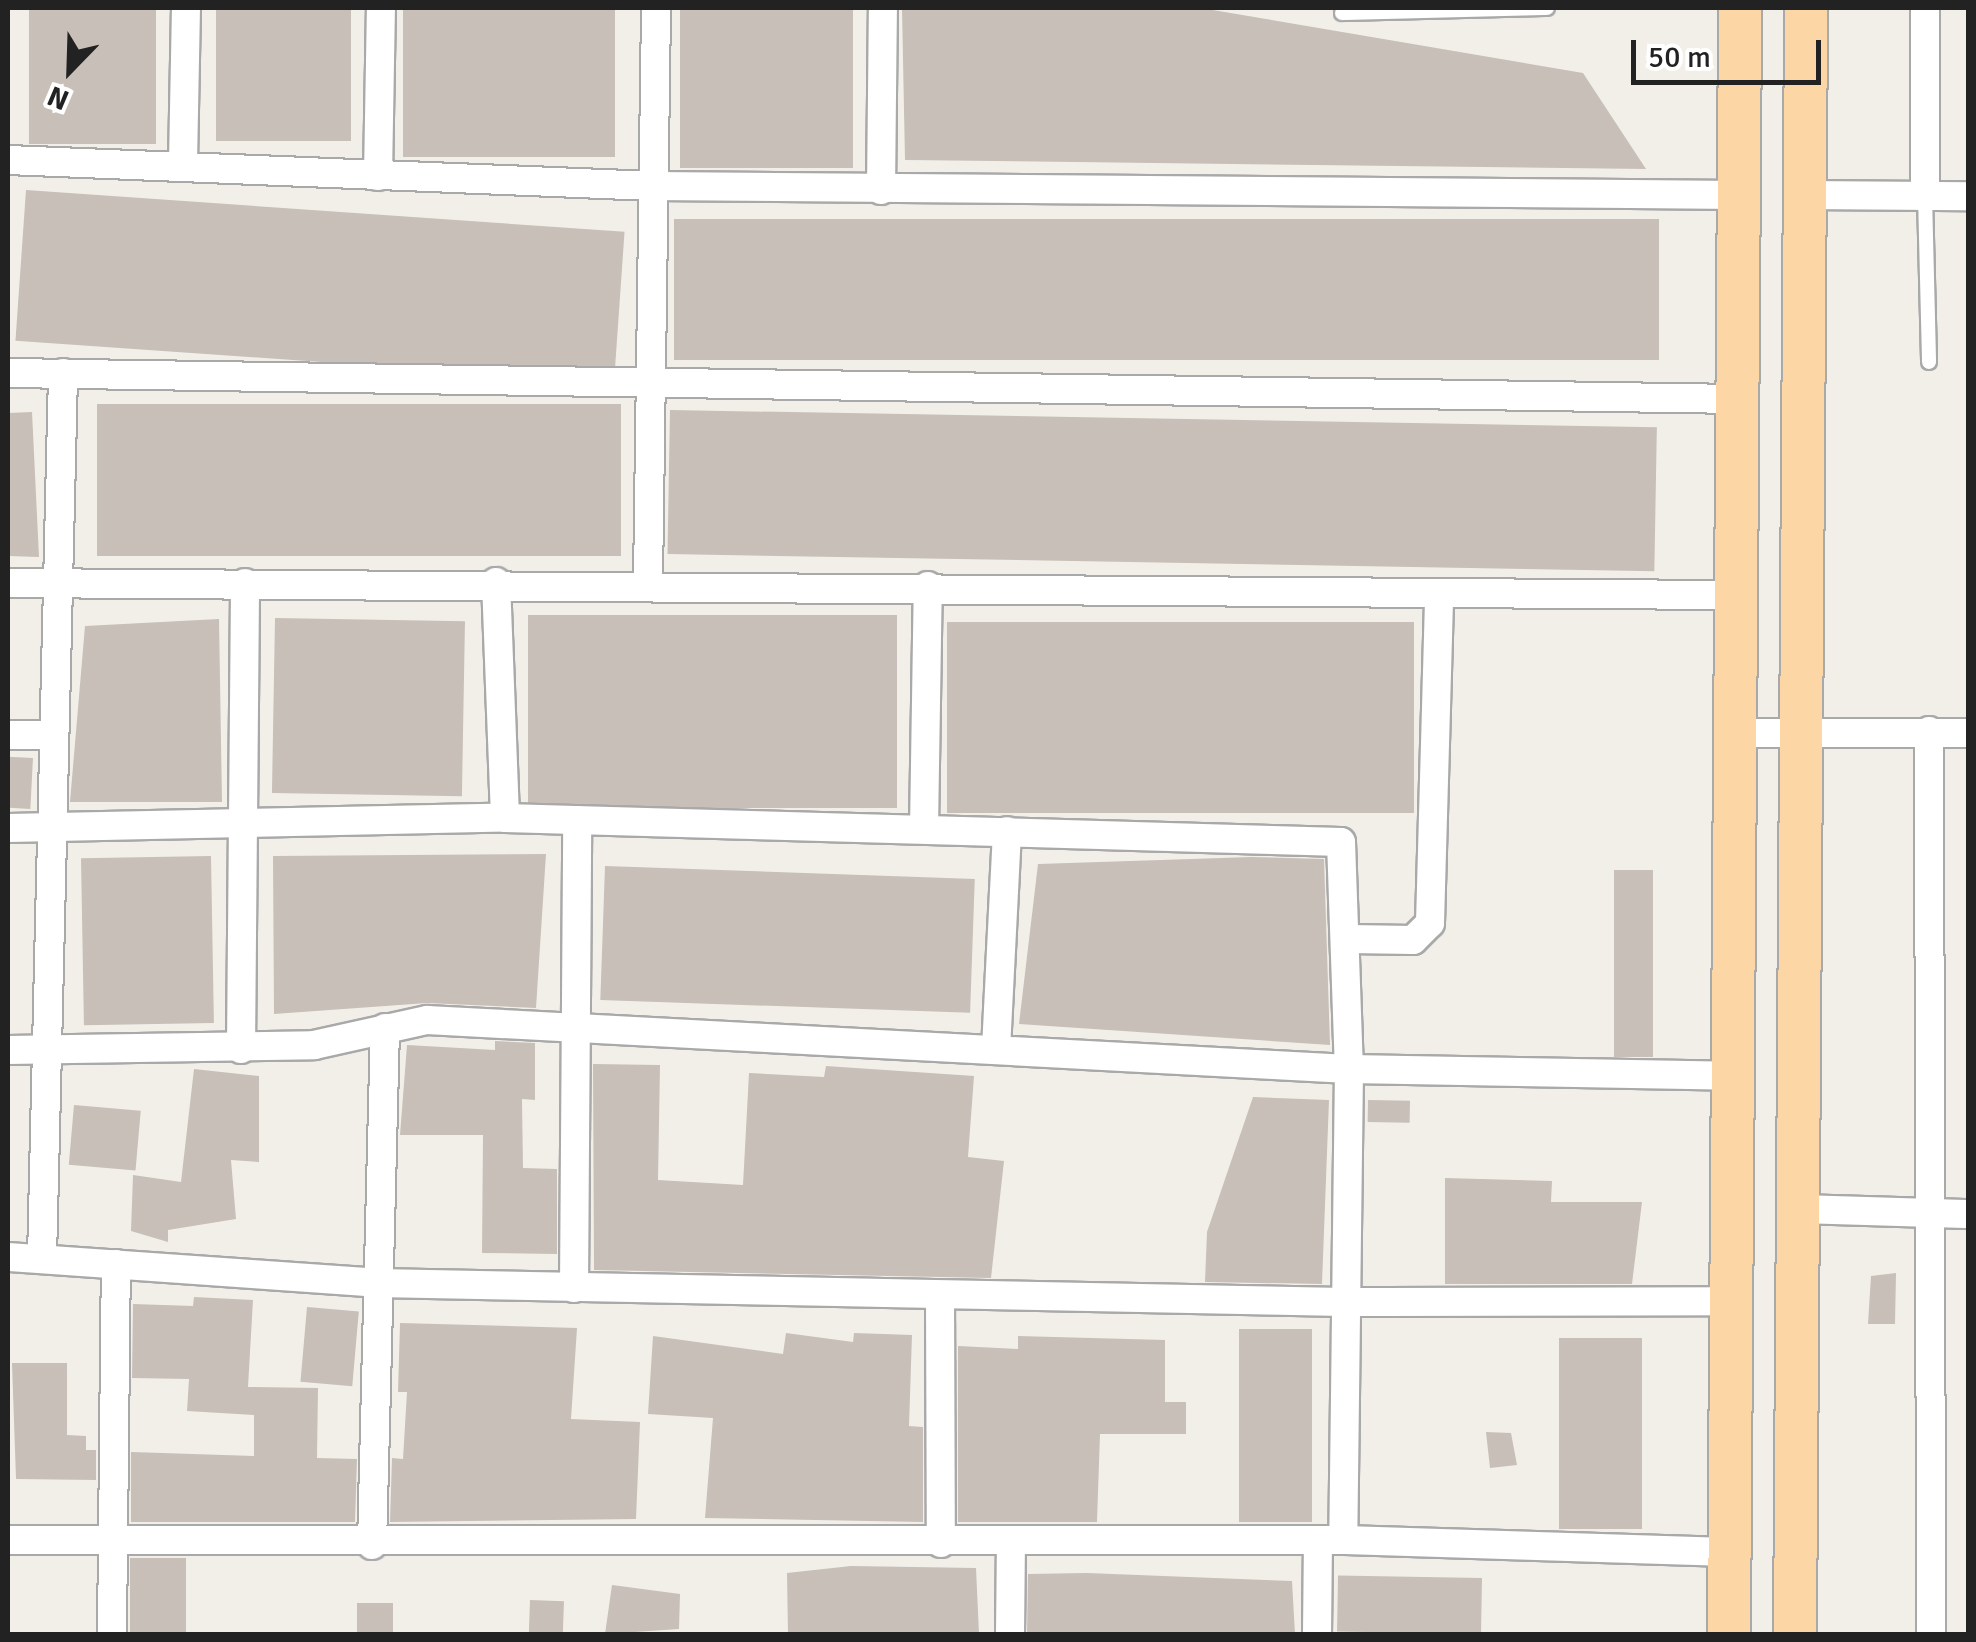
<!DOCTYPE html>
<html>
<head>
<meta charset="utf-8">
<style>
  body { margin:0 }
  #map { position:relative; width:1976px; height:1642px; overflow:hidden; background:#f2efe9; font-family:Signika,sans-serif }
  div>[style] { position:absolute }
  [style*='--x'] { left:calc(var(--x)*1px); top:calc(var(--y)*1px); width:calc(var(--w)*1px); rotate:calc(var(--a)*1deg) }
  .building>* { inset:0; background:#c7bfb8; transform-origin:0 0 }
  .roads { filter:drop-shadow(2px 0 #a9a9a9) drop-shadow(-2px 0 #a9a9a9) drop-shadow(0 2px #a9a9a9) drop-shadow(0 -2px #a9a9a9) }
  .lane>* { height:14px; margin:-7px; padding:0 7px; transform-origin:7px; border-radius:7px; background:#fff }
  .street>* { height:28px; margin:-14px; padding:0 14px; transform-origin:14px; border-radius:14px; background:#fff }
  .primary>* { height:42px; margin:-21px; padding:0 21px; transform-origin:21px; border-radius:21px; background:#fcd6a4 }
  span { translate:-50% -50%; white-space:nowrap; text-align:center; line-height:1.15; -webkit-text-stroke:10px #fff; paint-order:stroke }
  .frame { position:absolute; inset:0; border:10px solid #222; pointer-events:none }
  .north { position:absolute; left:20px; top:20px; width:100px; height:100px; -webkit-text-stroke:8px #fff; paint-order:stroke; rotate:203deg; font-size:28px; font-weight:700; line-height:40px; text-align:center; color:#222 }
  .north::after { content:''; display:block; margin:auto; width:35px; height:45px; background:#222; clip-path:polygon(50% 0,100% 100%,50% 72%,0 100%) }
  .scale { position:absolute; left:1631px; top:40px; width:190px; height:45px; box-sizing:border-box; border:5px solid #222; border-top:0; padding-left:12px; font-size:30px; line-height:35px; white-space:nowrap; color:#222; -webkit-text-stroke:8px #fff; paint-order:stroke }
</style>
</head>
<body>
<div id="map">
  <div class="building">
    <div style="left:29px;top:8px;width:127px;height:136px"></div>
    <div style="left:216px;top:8px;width:135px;height:133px"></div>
    <div style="left:403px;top:8px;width:212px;height:149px"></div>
    <div style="left:680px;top:8px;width:173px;height:160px"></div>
    <div style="clip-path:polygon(902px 8px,1201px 8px,1583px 73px,1646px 169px,905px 160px)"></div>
    <div style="left:26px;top:190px;width:600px;height:151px;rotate:4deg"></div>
    <div style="left:674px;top:219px;width:985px;height:141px"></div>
    <div style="left:97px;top:404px;width:524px;height:152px"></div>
    <div style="left:670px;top:410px;width:987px;height:144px;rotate:1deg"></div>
    <div style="clip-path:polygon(32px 412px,39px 557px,8px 556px,8px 413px)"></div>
    <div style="left:897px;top:615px;width:193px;height:369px;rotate:90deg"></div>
    <div style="left:275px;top:618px;width:190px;height:175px;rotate:1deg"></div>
    <div style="clip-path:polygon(219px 619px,222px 802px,70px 802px,85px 626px)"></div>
    <div style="left:947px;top:622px;width:467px;height:191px"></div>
    <div style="left:33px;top:758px;width:51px;height:25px;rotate:93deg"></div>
    <div style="clip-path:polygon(546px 854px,536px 1008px,427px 1003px,274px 1014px,273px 856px)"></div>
    <div style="left:211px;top:856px;width:167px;height:130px;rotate:89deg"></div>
    <div style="clip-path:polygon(1252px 857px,1324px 859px,1330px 1045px,1019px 1024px,1038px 864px)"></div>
    <div style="left:605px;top:866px;width:370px;height:134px;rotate:2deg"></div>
    <div style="left:1653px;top:870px;width:187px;height:39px;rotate:90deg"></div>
    <div style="clip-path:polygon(495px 1041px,535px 1043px,535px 1100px,522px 1099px,523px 1168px,557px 1169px,557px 1254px,482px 1253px,483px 1135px,400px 1135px,407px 1045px,495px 1050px)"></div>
    <div style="clip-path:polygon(593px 1064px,660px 1065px,658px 1180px,743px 1185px,749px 1073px,824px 1077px,826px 1066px,974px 1076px,968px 1157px,1004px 1161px,991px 1278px,594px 1270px)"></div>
    <div style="clip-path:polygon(194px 1069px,259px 1076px,259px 1162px,231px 1160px,236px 1219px,168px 1230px,168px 1242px,131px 1231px,133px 1175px,181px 1182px)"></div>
    <div style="clip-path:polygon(1253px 1097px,1329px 1100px,1322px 1284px,1205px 1282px,1207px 1232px)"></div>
    <div style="left:1368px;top:1100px;width:42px;height:22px;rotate:1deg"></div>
    <div style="left:74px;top:1105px;width:67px;height:60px;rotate:5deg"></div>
    <div style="clip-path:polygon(1445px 1178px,1552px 1181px,1551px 1202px,1642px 1202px,1632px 1284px,1445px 1284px)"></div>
    <div style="clip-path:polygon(1896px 1273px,1895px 1324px,1868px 1324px,1871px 1276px)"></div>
    <div style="clip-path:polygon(194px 1297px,253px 1300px,248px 1387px,318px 1388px,317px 1458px,357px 1459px,355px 1522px,131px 1522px,131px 1452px,254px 1456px,254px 1415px,187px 1411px,189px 1379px,132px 1378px,133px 1304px,193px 1306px)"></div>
    <div style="left:307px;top:1307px;width:52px;height:75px;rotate:5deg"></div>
    <div style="clip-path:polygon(400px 1323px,577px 1328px,571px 1419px,640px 1422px,636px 1519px,390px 1522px,392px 1458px,403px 1459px,407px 1392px,398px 1392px)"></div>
    <div style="left:1239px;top:1329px;width:73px;height:193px"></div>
    <div style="clip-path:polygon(786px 1333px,853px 1342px,854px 1333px,912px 1335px,909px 1426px,923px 1427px,923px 1522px,705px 1518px,713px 1418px,648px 1414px,653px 1336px,783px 1354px)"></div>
    <div style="clip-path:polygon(1018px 1336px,1165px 1340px,1165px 1402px,1186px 1402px,1186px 1434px,1100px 1434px,1097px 1522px,958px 1522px,958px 1346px,1018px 1349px)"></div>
    <div style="left:1559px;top:1338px;width:83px;height:191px"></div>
    <div style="clip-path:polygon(12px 1363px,67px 1363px,67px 1435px,86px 1436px,86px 1450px,96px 1450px,96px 1480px,16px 1479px)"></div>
    <div style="clip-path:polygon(1486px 1432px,1511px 1433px,1517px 1465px,1490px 1468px)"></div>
    <div style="left:130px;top:1558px;width:56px;height:76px"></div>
    <div style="clip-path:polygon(851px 1566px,976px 1568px,979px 1634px,788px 1634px,787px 1573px)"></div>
    <div style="clip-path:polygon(1087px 1573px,1292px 1581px,1295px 1634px,1027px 1634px,1028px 1574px)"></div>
    <div style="left:1482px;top:1578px;width:56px;height:144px;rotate:91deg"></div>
    <div style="clip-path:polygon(612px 1585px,680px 1594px,679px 1629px,605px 1634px)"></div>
    <div style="left:530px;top:1600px;width:34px;height:34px;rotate:2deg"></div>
    <div style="left:357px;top:1603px;width:36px;height:31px"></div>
  </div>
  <div class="roads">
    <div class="lane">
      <div style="--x:1342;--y:13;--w:205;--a:-1.4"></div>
      <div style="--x:1925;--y:196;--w:166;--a:88.6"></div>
    </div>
    <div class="street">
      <div style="--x:1925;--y:8;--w:188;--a:90"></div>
      <div style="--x:8;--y:160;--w:645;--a:2.31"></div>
      <div style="--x:652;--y:186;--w:1087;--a:0.47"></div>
      <div style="--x:183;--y:163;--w:155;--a:-88.9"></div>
      <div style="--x:378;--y:176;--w:168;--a:-89"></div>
      <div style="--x:881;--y:190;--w:182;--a:-89.4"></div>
      <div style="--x:1805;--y:195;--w:163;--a:0.4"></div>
      <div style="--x:8;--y:373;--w:1730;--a:0.86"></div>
      <div style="--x:496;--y:582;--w:236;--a:87.8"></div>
      <div style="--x:648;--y:582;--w:574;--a:-89.2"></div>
      <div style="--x:8;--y:583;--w:1727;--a:0.4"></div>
      <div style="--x:1929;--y:731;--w:903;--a:89.87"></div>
      <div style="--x:1734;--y:733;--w:234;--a:0"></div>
      <div style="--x:8;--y:735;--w:45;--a:0"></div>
      <div style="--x:8;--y:828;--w:497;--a:-1.2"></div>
      <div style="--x:505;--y:818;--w:836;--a:1.64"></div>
      <div style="--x:1341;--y:842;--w:227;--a:88"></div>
      <div style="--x:1349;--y:1069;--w:471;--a:90.7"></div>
      <div style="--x:924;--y:829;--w:243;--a:-89.1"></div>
      <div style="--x:1349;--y:939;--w:64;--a:0.9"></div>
      <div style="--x:1413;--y:940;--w:24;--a:-45"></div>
      <div style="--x:1430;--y:923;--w:328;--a:-88.4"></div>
      <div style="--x:241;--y:1049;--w:466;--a:-89.5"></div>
      <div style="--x:996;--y:1049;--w:218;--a:-87.1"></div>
      <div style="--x:8;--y:1050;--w:306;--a:-0.9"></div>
      <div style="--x:314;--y:1045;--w:116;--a:-12.5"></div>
      <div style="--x:427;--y:1020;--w:923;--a:3.04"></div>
      <div style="--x:1349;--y:1069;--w:382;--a:1"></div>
      <div style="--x:1797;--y:1209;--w:171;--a:1.7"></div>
      <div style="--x:8;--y:1257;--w:370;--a:4"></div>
      <div style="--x:377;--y:1283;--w:967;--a:1.13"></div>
      <div style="--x:1344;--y:1302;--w:389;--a:-0.1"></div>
      <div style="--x:42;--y:1259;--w:886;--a:-88.64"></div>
      <div style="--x:574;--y:1288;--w:468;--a:-89.6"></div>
      <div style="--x:940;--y:1295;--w:248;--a:89.8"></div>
      <div style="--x:8;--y:1540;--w:1335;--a:0"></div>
      <div style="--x:1343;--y:1540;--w:387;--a:1.8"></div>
      <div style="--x:372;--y:1545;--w:517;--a:-88.56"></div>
      <div style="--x:112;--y:1634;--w:370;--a:-89.4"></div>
      <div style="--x:1010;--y:1634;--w:91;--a:-89.4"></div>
      <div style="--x:1317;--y:1634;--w:93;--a:-89.4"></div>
    </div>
    <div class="primary">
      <div style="--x:1729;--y:1634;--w:1626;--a:-89.61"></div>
      <div style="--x:1795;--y:1634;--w:1626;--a:-89.61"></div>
    </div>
  </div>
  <div class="frame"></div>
  <div class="north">N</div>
  <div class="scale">50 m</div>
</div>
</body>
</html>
